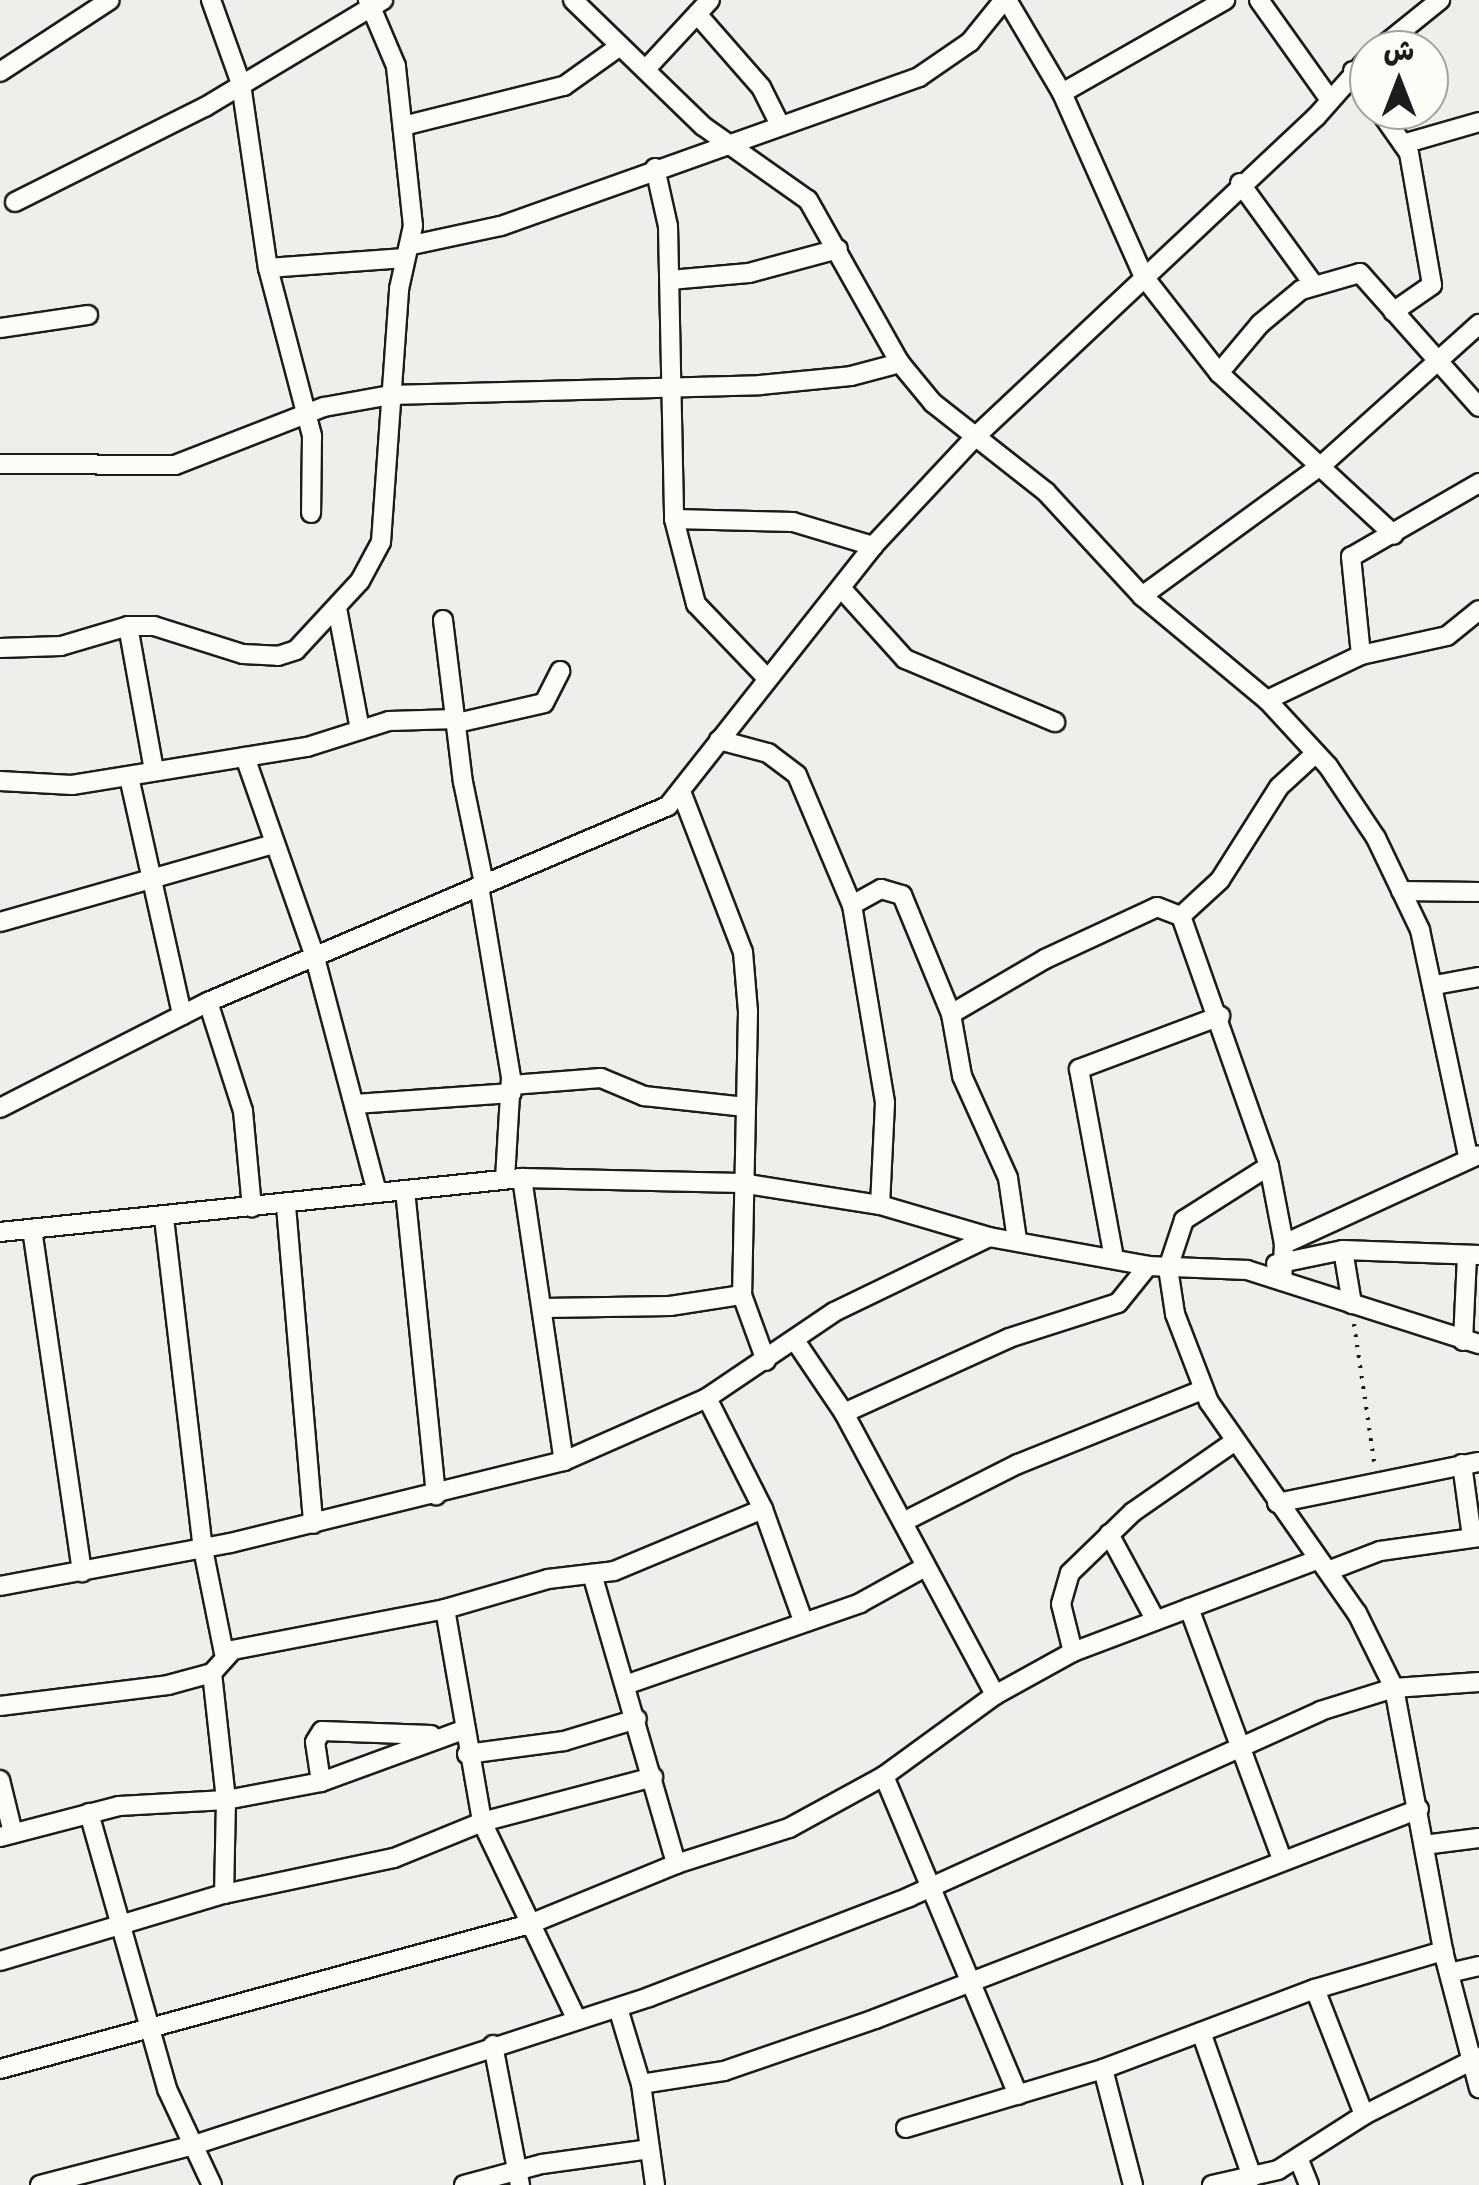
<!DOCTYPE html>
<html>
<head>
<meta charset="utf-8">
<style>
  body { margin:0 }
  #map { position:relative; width:1479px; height:2185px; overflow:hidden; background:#f0eeea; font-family:"Balsamiq Sans","Playpen Sans Arabic",sans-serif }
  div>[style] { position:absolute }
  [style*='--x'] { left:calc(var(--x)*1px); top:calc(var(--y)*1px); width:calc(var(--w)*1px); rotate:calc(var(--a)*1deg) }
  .path>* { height:4px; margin-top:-2px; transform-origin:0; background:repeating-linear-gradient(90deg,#1c1c1c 0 2.5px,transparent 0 10.5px) }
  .roads { filter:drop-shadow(2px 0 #1c1c1c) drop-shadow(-2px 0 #1c1c1c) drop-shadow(0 2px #1c1c1c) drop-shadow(0 -2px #1c1c1c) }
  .minor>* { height:18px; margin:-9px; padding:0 9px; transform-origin:9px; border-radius:9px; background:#fdfcf7 }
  span { translate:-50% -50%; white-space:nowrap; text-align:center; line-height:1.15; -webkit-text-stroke:9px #fdfcf7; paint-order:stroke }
  .north { position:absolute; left:1349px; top:30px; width:100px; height:100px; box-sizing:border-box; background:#fdfcf7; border:2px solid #a3a29f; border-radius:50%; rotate:0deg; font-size:28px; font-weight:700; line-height:40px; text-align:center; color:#1c1c1c }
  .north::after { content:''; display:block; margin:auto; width:35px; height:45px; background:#1c1c1c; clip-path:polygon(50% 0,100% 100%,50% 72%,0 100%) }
</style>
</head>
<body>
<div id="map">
  <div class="path">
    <div style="--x:1354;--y:1324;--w:146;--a:81.7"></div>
  </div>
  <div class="roads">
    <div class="minor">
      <div style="--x:211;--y:0;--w:89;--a:70.3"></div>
      <div style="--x:241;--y:84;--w:186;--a:81.7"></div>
      <div style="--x:268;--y:268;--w:174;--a:75.3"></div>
      <div style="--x:312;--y:436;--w:77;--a:90.7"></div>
      <div style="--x:573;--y:0;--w:181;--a:44.1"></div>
      <div style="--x:703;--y:126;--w:128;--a:35.2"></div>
      <div style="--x:808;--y:200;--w:187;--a:60.6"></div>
      <div style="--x:900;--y:363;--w:52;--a:50.5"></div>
      <div style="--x:933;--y:403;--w:144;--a:38.2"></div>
      <div style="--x:1046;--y:492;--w:142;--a:47.3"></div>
      <div style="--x:1142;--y:596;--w:163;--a:39.8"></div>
      <div style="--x:1267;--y:700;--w:90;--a:47.3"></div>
      <div style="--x:1328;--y:766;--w:87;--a:56.3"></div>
      <div style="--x:1376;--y:838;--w:102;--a:64.4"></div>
      <div style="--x:1420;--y:930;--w:231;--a:78"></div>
      <div style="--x:1007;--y:0;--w:108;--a:59.4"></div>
      <div style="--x:1062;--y:93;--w:201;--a:66"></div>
      <div style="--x:1144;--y:277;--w:122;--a:52"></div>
      <div style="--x:1219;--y:373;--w:238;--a:42.8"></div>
      <div style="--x:1259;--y:0;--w:123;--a:54.6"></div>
      <div style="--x:697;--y:14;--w:97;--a:48.8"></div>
      <div style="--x:761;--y:87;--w:40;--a:63.4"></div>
      <div style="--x:1378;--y:50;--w:80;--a:-38.9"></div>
      <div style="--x:646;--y:69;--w:94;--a:-47.2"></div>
      <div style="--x:1353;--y:71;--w:29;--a:56"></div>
      <div style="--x:0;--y:72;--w:131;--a:-33.2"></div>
      <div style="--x:1062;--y:93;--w:188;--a:-29.7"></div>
      <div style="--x:1379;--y:110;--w:52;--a:55.1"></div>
      <div style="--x:1409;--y:153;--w:134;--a:80.1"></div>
      <div style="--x:1432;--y:285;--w:47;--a:145.3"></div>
      <div style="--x:403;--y:126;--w:166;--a:-14"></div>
      <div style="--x:564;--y:86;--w:69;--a:-35.5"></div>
      <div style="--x:1403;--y:144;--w:79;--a:-16.1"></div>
      <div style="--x:655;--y:168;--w:59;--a:77.4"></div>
      <div style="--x:668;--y:226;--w:293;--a:88.8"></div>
      <div style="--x:674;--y:519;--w:88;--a:75.5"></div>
      <div style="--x:696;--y:604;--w:101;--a:46.2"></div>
      <div style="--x:1240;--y:183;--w:126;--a:54"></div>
      <div style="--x:15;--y:202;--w:212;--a:-26.6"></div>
      <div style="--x:205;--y:107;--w:208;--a:-31"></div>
      <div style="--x:412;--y:245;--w:91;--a:-12.1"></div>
      <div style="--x:501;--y:226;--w:444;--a:-19.6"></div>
      <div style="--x:919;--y:77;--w:62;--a:-34.5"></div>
      <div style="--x:970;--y:42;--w:54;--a:-51"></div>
      <div style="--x:268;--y:268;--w:137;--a:-4.2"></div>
      <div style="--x:670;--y:280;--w:79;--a:-5.1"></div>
      <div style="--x:749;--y:273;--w:92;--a:-15.1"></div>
      <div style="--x:0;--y:328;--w:89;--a:-8.4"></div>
      <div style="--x:1219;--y:373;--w:64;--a:-50.1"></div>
      <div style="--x:1260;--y:324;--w:53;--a:-39.7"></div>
      <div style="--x:1301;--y:290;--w:61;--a:-16.1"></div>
      <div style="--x:1360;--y:273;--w:179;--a:48.4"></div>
      <div style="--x:0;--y:464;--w:175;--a:0.3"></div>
      <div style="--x:175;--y:465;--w:160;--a:-21.3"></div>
      <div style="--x:324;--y:407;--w:67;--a:-10.3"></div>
      <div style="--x:390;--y:395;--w:370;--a:-1.5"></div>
      <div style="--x:760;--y:385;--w:91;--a:-5.6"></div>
      <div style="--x:851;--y:376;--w:51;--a:-14.9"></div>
      <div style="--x:674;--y:519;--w:119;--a:1.4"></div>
      <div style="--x:793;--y:522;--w:84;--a:16.7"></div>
      <div style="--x:841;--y:588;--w:96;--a:48"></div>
      <div style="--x:905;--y:659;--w:163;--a:22.8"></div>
      <div style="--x:1142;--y:596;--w:224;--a:-36.1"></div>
      <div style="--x:1323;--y:464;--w:210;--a:-41.9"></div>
      <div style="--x:337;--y:608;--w:124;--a:79.3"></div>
      <div style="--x:443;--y:620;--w:163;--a:83"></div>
      <div style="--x:463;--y:782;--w:103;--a:78.3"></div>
      <div style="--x:128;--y:626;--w:147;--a:79.8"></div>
      <div style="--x:0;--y:648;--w:61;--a:-1.9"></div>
      <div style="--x:61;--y:646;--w:70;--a:-16.6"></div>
      <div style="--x:128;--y:626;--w:26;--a:0"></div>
      <div style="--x:154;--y:626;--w:93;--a:17.5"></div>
      <div style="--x:243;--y:654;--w:35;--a:3"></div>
      <div style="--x:278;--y:656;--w:19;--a:-18"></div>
      <div style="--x:296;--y:650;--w:94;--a:-47.2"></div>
      <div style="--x:360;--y:581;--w:44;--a:-61.7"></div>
      <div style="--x:381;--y:542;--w:254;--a:-85.9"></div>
      <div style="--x:399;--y:289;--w:65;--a:-77.5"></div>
      <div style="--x:413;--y:226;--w:161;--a:-96.1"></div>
      <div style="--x:396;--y:66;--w:72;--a:-113"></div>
      <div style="--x:1361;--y:655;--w:99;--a:-95.8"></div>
      <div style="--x:1351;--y:557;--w:148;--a:-30"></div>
      <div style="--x:1267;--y:700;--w:104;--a:-25.6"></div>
      <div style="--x:1361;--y:655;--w:88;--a:-12.5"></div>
      <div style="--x:1447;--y:636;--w:41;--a:-39.1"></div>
      <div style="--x:457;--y:723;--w:89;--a:-12.9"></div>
      <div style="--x:544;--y:703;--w:36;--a:-63"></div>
      <div style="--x:719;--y:740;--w:51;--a:14.9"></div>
      <div style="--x:768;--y:753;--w:36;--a:37"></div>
      <div style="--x:797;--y:775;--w:141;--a:67.1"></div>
      <div style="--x:852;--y:905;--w:201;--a:80.5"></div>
      <div style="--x:885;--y:1103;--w:102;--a:92.8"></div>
      <div style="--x:245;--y:757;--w:209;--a:70.7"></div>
      <div style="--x:314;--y:954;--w:247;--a:75.2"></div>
      <div style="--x:129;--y:777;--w:244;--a:77.4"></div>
      <div style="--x:0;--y:781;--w:72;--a:3.2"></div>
      <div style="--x:72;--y:785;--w:238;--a:-9.2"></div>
      <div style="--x:307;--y:747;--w:86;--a:-17.6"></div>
      <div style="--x:389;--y:721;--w:67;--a:-1.7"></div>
      <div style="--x:682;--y:794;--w:169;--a:68.9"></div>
      <div style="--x:743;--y:952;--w:60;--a:85.2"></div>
      <div style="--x:748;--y:1012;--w:283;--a:91.2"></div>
      <div style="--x:742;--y:1295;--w:70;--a:70"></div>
      <div style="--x:479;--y:886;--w:195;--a:80.5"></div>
      <div style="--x:511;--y:1078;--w:100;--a:93.4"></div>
      <div style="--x:1401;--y:891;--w:78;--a:0.7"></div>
      <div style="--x:852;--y:905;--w:33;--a:-29"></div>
      <div style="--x:881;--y:889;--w:22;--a:16"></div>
      <div style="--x:902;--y:895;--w:129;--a:67.6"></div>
      <div style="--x:951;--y:1014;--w:63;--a:79.9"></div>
      <div style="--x:962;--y:1076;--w:112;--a:65.7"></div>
      <div style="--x:1008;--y:1178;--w:63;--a:81.7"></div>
      <div style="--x:1181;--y:916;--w:53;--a:-42.7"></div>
      <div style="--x:1220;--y:880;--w:110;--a:-57.6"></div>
      <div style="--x:1279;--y:787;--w:50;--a:-42.6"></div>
      <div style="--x:0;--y:922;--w:285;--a:-15.9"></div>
      <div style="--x:1435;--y:985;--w:45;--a:-10.3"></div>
      <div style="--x:208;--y:1002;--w:114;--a:72.2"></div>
      <div style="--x:243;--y:1111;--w:97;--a:84.7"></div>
      <div style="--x:951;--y:1014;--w:109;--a:-30.3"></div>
      <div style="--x:1045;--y:959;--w:123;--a:-24.9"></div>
      <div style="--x:1157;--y:907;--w:26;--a:21"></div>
      <div style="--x:1181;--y:916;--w:265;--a:70.6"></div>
      <div style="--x:1269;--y:1166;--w:79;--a:79.1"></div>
      <div style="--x:1284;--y:1244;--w:37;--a:93"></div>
      <div style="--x:512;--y:1085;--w:89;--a:-4.5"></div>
      <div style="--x:601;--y:1078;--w:47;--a:22.7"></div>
      <div style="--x:644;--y:1096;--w:102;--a:6.2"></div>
      <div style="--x:355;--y:1104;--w:157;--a:-4"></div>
      <div style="--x:0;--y:1108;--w:233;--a:-27"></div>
      <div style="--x:208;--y:1002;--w:500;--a:-23.08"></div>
      <div style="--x:668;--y:806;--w:331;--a:-51.7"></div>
      <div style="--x:873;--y:546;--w:149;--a:-46.9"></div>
      <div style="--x:975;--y:437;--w:468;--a:-43.2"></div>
      <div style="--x:1316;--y:117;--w:80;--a:-48.5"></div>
      <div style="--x:1269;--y:1166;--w:101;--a:147.6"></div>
      <div style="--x:1184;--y:1220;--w:51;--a:108.4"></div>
      <div style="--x:1168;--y:1268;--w:47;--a:81.3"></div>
      <div style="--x:1175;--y:1314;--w:94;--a:68.9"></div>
      <div style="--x:1209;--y:1402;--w:258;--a:55"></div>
      <div style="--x:1357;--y:1613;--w:84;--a:63.7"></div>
      <div style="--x:1394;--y:1688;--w:268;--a:79.4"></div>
      <div style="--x:1443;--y:1951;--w:142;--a:75.3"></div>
      <div style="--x:522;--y:1178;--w:286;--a:81.6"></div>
      <div style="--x:405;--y:1190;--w:307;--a:84.2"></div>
      <div style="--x:286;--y:1206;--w:319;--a:85.1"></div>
      <div style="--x:164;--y:1218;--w:333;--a:83.3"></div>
      <div style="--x:203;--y:1549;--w:106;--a:78.6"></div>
      <div style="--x:32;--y:1229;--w:347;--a:81.7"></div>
      <div style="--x:0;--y:1232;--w:525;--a:-5.91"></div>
      <div style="--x:522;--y:1178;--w:219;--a:1.3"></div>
      <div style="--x:741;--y:1183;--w:141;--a:9"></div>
      <div style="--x:880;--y:1205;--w:114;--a:16.4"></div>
      <div style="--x:1284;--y:1244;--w:213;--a:-24.6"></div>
      <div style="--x:1343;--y:1250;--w:55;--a:80.5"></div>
      <div style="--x:1114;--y:1258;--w:192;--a:-100.5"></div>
      <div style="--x:1079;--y:1069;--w:151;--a:-20.6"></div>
      <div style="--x:1276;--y:1264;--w:68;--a:-11.8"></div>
      <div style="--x:1343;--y:1250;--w:136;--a:2.1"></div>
      <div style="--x:544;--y:1308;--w:126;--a:-0.9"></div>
      <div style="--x:670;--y:1306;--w:73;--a:-8.7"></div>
      <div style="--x:1463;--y:1341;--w:86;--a:-87.3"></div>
      <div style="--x:796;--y:1342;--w:86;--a:55.9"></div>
      <div style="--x:844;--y:1413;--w:320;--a:61.8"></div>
      <div style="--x:707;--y:1398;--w:124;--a:63.2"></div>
      <div style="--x:763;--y:1509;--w:119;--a:70.3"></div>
      <div style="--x:844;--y:1413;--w:181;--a:-24.4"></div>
      <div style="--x:1009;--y:1338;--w:114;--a:-17.8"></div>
      <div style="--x:1118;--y:1303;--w:48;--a:-51"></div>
      <div style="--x:1462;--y:1464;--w:74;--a:82.2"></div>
      <div style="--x:1277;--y:1503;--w:206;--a:-11.5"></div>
      <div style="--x:903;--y:1522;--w:129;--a:-26.8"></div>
      <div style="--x:1018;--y:1464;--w:198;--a:-21.9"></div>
      <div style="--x:1109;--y:1534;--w:97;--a:61.6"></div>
      <div style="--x:1328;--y:1571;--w:56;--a:-21"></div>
      <div style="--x:1380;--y:1551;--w:100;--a:-8"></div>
      <div style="--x:592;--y:1574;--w:302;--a:73.8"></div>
      <div style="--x:0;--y:1586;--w:234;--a:-10.6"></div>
      <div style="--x:230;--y:1543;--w:344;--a:-13.8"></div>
      <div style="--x:564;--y:1461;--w:156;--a:-23.8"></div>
      <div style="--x:707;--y:1398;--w:153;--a:-34.1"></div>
      <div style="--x:834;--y:1312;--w:172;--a:-25.8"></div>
      <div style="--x:989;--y:1237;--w:162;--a:10.3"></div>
      <div style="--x:1148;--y:1266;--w:99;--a:2.3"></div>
      <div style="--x:1247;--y:1270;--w:244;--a:17.7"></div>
      <div style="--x:1189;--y:1608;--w:269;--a:69.7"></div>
      <div style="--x:445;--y:1609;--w:216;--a:80.1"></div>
      <div style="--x:482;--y:1822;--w:217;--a:64.4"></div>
      <div style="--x:1073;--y:1652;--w:49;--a:-104"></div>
      <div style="--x:1061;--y:1604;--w:32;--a:-74"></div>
      <div style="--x:1070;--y:1573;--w:88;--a:-44.1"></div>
      <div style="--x:1133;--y:1512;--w:124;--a:-34.8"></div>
      <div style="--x:212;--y:1673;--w:128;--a:83.7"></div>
      <div style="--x:226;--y:1800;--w:94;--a:91.2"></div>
      <div style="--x:628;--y:1684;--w:246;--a:-19.2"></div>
      <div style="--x:860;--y:1603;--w:74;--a:-29"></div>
      <div style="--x:0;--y:1706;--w:169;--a:-7.1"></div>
      <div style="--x:168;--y:1685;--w:46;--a:-15.3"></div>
      <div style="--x:212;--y:1673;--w:31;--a:-48"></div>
      <div style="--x:233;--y:1650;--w:216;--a:-10.9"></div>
      <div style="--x:445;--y:1609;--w:107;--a:-16.2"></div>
      <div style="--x:548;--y:1579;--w:66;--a:-6.9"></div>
      <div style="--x:614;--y:1571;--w:161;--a:-22.6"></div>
      <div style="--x:467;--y:1754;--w:98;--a:-7.6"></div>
      <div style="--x:564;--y:1741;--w:76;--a:-16.8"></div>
      <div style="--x:884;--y:1776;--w:346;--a:67.2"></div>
      <div style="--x:0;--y:1780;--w:55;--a:76.2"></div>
      <div style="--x:321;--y:1782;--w:40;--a:-98.5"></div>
      <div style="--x:315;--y:1742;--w:13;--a:-58"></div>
      <div style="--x:322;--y:1731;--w:109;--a:2.1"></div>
      <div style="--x:89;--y:1813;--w:287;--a:74.2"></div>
      <div style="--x:167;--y:2089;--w:106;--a:64.9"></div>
      <div style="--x:0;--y:1837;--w:123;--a:-14.6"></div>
      <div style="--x:119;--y:1806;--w:107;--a:-3.2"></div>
      <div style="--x:226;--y:1800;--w:97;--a:-10.7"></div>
      <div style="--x:321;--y:1782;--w:154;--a:-20.1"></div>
      <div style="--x:1424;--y:1845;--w:55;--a:-7.3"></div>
      <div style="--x:0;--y:1961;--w:234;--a:-16.7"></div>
      <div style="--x:224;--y:1894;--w:174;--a:-12"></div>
      <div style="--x:394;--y:1858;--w:95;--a:-22.2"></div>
      <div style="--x:482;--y:1822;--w:177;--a:-14.7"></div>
      <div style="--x:1449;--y:1973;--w:31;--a:-13"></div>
      <div style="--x:1315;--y:1989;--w:135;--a:68.7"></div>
      <div style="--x:618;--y:2008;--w:79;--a:73.2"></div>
      <div style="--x:641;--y:2084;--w:102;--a:82.1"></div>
      <div style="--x:1201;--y:2032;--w:154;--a:70.6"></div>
      <div style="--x:493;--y:2045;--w:143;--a:79.1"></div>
      <div style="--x:0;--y:2069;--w:549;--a:-15.3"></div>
      <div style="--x:530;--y:1924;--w:158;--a:-22.3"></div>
      <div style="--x:676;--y:1864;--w:119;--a:-17.7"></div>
      <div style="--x:789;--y:1828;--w:108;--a:-28.7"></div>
      <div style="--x:884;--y:1776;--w:137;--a:-36.1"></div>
      <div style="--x:995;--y:1695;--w:89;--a:-28.9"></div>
      <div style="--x:1073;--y:1652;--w:261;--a:-20.7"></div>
      <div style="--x:1103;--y:2069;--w:120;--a:75.5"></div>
      <div style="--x:641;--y:2084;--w:84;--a:-8.9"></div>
      <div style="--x:724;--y:2071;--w:160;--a:-19"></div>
      <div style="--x:875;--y:2019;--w:583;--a:-21.11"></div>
      <div style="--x:906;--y:2128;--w:206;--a:-16.7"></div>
      <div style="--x:1103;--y:2069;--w:227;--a:-20.7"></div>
      <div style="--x:1315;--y:1989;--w:134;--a:-16.5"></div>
      <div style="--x:1299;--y:2160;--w:27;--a:68"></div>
      <div style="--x:40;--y:2185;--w:159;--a:-14.6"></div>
      <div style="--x:194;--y:2145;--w:478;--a:-18"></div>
      <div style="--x:649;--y:1997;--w:279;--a:-21"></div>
      <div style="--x:909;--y:1897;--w:451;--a:-24.3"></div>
      <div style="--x:1320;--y:1711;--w:77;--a:-17.3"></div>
      <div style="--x:1394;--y:1688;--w:85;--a:-4"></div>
      <div style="--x:464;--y:2185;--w:81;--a:-15.1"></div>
      <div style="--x:542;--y:2164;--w:109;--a:-7.9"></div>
      <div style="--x:1212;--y:2185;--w:68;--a:-12.8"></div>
      <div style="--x:1278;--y:2170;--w:102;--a:-32.6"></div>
      <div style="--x:1364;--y:2115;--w:129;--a:-26.8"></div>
    </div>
  </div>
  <div class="north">ش</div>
</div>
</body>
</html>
